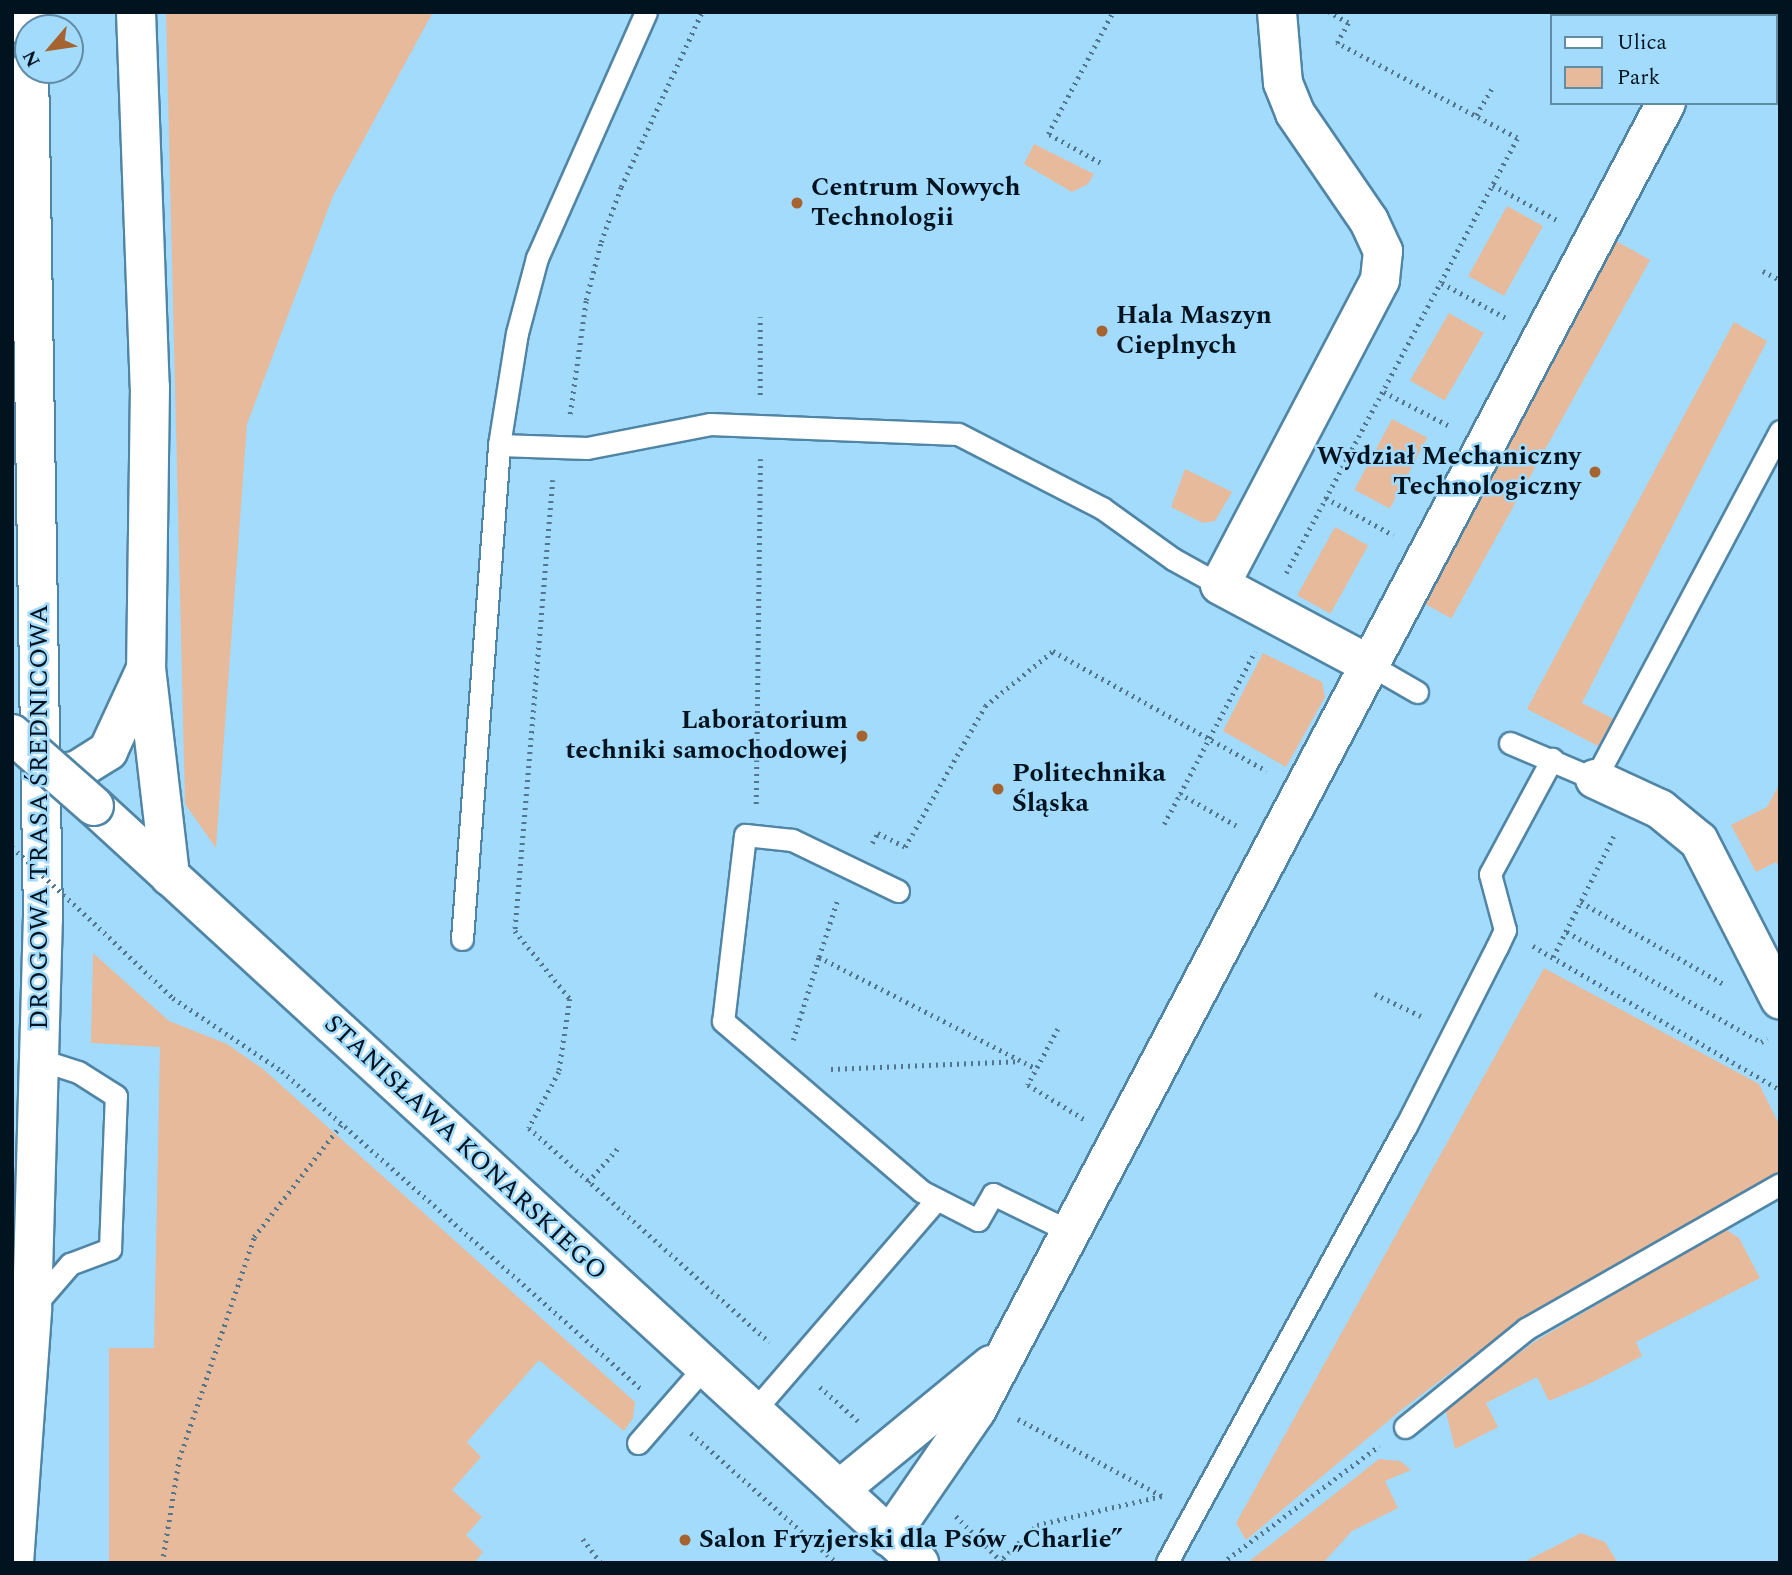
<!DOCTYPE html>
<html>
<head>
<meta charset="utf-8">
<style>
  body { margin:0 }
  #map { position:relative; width:1792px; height:1575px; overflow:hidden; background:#a3dbfd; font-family:Spectral,serif }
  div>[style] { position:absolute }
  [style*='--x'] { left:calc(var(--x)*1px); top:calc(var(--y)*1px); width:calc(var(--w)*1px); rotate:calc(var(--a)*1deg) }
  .green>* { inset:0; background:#e7ba9b; transform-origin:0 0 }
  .path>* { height:4.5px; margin-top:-2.25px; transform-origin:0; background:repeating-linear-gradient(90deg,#50758c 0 2px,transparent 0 7px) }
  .roads { filter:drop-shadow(2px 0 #5085a5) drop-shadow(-2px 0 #5085a5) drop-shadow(0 2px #5085a5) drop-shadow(0 -2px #5085a5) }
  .service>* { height:21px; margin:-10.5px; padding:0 10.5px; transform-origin:10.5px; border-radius:10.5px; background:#fff }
  .minor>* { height:38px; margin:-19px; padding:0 19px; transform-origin:19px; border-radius:19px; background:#fff }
  .tertiary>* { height:38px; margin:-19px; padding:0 19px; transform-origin:19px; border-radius:19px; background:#fff }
  .primary>* { height:38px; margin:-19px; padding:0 19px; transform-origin:19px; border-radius:19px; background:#fff }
  .path-bridge>* { height:4.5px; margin-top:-2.25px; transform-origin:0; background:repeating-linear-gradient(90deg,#50758c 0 2px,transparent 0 7px) }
  .bridges { filter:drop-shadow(2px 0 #5085a5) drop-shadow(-2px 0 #5085a5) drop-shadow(0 2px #5085a5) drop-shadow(0 -2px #5085a5) }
  .tertiary-bridge>* { height:38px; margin:-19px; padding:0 19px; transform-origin:19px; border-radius:19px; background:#fff }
  .dots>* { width:19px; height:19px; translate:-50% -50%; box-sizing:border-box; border:4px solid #a3dbfd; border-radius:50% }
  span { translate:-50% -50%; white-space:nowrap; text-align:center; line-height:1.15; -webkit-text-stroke:5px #a3dbfd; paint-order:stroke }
  .poi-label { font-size:26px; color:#00131f; font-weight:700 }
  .left { translate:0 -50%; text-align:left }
  .right { translate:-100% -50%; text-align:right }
  .street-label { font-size:26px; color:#00131f }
  .frame { position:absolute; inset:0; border:14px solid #00131f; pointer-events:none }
  .legend { position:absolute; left:1550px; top:14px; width:228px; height:91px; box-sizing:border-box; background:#a3dbfd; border:2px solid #628ba4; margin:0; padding:9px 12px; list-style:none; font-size:21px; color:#00131f }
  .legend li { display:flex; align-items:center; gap:14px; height:35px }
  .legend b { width:35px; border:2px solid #628ba4 }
  .north { position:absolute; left:14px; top:14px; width:70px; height:70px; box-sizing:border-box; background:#a3dbfd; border:2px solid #628ba4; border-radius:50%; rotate:241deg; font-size:19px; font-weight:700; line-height:28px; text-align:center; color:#00131f }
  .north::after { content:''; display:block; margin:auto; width:24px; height:32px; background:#a5632f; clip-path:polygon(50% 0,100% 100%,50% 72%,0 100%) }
</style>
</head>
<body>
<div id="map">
  <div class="green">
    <div style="clip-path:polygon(166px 12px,433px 12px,333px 196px,247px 424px,216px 848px,185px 804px)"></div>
    <div style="clip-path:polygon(1034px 144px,1094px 174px,1088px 184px,1072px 192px,1024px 164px)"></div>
    <div style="left:1507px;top:206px;width:41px;height:80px;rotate:29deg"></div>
    <div style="left:1616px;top:241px;width:39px;height:410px;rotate:29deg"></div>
    <div style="left:1449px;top:313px;width:40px;height:78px;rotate:30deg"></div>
    <div style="clip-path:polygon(1734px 322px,1767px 341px,1582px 703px,1614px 719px,1598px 746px,1527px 709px)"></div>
    <div style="left:1392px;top:419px;width:40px;height:80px;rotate:28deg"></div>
    <div style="clip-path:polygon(1185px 469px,1232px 492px,1215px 521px,1203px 523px,1171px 507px)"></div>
    <div style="left:1335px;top:527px;width:38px;height:78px;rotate:29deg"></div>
    <div style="clip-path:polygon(1263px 653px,1322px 682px,1325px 697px,1286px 767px,1223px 731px)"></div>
    <div style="clip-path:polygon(1780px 783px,1780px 868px,1776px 862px,1756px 872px,1731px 825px,1767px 807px)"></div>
    <div style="clip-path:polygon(93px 953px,169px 1021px,227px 1044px,263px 1069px,635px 1402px,633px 1418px,624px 1431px,539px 1360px,467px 1442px,481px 1457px,452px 1490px,482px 1517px,466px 1535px,483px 1552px,474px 1563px,109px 1563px,109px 1348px,154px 1348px,160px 1047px,91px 1043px)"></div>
    <div style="clip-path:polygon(1544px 968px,1759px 1084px,1780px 1126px,1780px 1171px,1529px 1313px,1400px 1411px,1246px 1540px,1236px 1523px)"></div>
    <div style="clip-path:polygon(1725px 1229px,1739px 1238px,1760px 1278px,1636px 1342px,1642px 1356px,1591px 1383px,1549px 1401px,1537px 1377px,1486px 1403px,1498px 1427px,1455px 1449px,1445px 1408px,1534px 1342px)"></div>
    <div style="clip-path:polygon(1379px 1459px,1400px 1461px,1411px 1470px,1385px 1481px,1398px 1508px,1352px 1531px,1323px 1563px,1247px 1563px)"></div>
    <div style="clip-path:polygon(1581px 1533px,1605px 1542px,1618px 1563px,1522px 1563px)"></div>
  </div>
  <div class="path">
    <div style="--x:1476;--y:115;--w:31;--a:-59"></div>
    <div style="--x:1100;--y:163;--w:60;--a:-150.9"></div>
    <div style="--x:1048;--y:134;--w:138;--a:-62"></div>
    <div style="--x:1493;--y:185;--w:73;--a:28.7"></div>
    <div style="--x:1763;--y:271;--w:19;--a:28"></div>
    <div style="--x:1442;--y:283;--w:73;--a:28.7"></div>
    <div style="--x:1384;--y:392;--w:74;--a:27.3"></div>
    <div style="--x:760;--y:395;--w:78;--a:-90"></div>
    <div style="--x:570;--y:414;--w:115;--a:-82"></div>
    <div style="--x:586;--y:300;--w:60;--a:-75.5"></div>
    <div style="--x:601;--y:242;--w:59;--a:-70"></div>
    <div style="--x:621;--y:187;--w:193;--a:-65.2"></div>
    <div style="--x:553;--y:480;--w:453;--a:94.8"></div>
    <div style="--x:515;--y:931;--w:87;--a:51"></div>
    <div style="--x:570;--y:999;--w:74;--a:98.6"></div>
    <div style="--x:559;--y:1072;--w:64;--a:118.2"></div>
    <div style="--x:529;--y:1128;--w:322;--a:41.7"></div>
    <div style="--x:1326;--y:498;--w:77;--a:28.9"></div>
    <div style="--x:1286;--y:573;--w:493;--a:-62"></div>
    <div style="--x:1517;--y:138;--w:204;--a:-152.2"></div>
    <div style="--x:1337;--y:43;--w:23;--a:-61"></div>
    <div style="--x:1348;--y:23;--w:22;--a:-150"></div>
    <div style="--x:756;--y:804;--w:345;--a:-89.3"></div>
    <div style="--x:1164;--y:824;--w:34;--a:-62"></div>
    <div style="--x:1236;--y:826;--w:64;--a:-150.3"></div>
    <div style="--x:1180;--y:794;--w:161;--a:-62.3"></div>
    <div style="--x:872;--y:843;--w:12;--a:-59"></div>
    <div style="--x:878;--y:833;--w:30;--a:27"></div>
    <div style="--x:905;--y:847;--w:162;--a:-60.4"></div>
    <div style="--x:985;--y:706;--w:87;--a:-39"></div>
    <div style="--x:1053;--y:651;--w:245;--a:29.3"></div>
    <div style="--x:1581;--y:902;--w:163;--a:29.9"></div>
    <div style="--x:94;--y:923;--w:109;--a:43.5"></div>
    <div style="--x:173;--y:998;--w:131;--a:33.8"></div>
    <div style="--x:282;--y:1071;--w:482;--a:41.5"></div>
    <div style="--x:1567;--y:932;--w:223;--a:29.6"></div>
    <div style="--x:1761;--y:1042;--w:7;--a:-27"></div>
    <div style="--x:1533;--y:946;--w:286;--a:30.2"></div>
    <div style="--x:819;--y:957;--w:62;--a:-72.1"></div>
    <div style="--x:1553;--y:957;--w:139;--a:-63.4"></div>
    <div style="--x:1375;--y:994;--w:55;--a:25.6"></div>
    <div style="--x:1058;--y:1029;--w:64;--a:118.2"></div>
    <div style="--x:1028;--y:1085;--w:66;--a:31.3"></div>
    <div style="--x:793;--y:1040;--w:87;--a:-72.6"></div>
    <div style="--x:819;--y:957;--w:245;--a:27.2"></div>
    <div style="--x:831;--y:1069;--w:187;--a:-2.4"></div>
    <div style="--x:588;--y:1182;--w:45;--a:-48.6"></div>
    <div style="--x:820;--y:1387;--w:51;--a:41.8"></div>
    <div style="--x:1018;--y:1419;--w:163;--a:28.1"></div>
    <div style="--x:691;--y:1433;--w:195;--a:41.7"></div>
    <div style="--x:956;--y:1516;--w:66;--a:45"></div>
    <div style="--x:583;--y:1539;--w:30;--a:53"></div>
    <div style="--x:162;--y:1563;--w:105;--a:-80.7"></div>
    <div style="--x:179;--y:1459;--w:234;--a:-71.3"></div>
    <div style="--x:254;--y:1237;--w:142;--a:-52.2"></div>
    <div style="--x:998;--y:1563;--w:54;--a:-44.3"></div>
    <div style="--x:1037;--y:1525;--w:132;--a:-13.1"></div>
    <div style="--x:1222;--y:1563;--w:196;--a:-36.7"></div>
  </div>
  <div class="roads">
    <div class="service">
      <div style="--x:499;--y:445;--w:88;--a:2"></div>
      <div style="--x:587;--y:448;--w:125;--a:-11"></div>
      <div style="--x:710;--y:424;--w:248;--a:2.3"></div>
      <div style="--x:958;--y:434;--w:162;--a:27.2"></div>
      <div style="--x:1102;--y:508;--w:87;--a:35.7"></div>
      <div style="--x:1173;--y:559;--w:54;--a:29"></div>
      <div style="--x:1372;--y:666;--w:52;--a:30"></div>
      <div style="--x:1510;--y:743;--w:92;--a:23"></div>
      <div style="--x:1595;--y:779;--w:394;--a:-62"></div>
      <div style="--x:898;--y:891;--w:118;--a:-154.3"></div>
      <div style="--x:792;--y:840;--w:47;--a:-173.9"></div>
      <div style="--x:745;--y:835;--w:187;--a:96.7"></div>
      <div style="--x:723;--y:1021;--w:261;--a:40.6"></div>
      <div style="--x:921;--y:1191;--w:64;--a:27"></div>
      <div style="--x:978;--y:1220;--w:30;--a:-60"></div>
      <div style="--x:993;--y:1194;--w:85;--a:26"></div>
      <div style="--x:462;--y:939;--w:495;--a:-85.7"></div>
      <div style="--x:499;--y:445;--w:113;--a:-80.9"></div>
      <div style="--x:517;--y:333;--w:78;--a:-75.1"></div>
      <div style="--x:537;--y:258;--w:269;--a:-66.1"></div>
      <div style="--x:33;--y:1307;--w:57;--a:-49.3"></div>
      <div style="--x:70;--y:1264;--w:43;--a:-20.6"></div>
      <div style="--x:110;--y:1249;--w:153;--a:-87.8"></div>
      <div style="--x:116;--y:1096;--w:45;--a:-147.7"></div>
      <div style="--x:78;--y:1072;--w:40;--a:-162"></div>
      <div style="--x:753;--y:1412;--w:281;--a:-49.2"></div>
      <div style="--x:1405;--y:1427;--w:156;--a:-39"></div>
      <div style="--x:1526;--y:1329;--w:292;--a:-29.7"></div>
      <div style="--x:638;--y:1443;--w:101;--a:-49"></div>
      <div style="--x:1167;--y:1562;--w:495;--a:-61.3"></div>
      <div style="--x:1405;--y:1128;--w:203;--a:-63.1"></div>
      <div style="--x:1497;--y:947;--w:19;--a:-65"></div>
      <div style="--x:1505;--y:930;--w:58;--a:-105"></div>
      <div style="--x:1490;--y:874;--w:131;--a:-61.7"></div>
    </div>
    <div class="minor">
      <div style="--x:1277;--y:12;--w:71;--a:85.2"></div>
      <div style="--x:1283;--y:83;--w:32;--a:68"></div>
      <div style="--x:1295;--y:113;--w:131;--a:55.6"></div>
      <div style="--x:1369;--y:221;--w:33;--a:65"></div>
      <div style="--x:1383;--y:251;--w:29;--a:96"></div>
      <div style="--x:1380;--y:280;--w:344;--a:117.7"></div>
      <div style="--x:1220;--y:585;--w:172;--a:28.1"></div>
      <div style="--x:1713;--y:16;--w:4;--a:-63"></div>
      <div style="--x:1595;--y:779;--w:72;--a:24.8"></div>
      <div style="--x:1660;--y:809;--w:50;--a:39.4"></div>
      <div style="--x:1699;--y:841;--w:178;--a:62.9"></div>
      <div style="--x:839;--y:1490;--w:197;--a:-39.4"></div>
      <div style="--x:889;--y:1537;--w:153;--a:-55.4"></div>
      <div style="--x:976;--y:1411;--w:1479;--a:-62.19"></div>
    </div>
    <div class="tertiary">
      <div style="--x:94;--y:806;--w:1120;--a:42.54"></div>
    </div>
    <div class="primary">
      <div style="--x:28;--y:12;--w:16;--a:90"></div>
      <div style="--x:136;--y:12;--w:375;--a:87.9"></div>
      <div style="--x:150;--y:387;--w:281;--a:90.8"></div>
      <div style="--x:146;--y:668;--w:210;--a:83.4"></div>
      <div style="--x:55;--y:773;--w:21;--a:-5"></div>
      <div style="--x:76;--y:771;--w:38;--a:-32"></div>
      <div style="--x:108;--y:751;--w:86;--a:-65.2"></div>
      <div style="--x:14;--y:1563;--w:255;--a:-85.9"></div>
      <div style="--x:32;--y:1309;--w:390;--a:-88.4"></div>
      <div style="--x:43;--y:919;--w:849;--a:-90.94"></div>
    </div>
  </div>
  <div class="path-bridge">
    <div style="--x:12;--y:847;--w:112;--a:42.8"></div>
  </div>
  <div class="bridges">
    <div class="tertiary-bridge">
      <div style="--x:12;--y:734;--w:109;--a:41.3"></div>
    </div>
  </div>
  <div class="dots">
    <div style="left:797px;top:203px;background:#a5632f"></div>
    <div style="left:1102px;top:331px;background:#a5632f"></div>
    <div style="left:1595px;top:472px;background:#a5632f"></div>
    <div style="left:862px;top:736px;background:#a5632f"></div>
    <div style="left:998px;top:789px;background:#a5632f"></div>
    <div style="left:685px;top:1540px;background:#a5632f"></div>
  </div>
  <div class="poi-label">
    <span class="left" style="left:811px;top:203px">Centrum Nowych<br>Technologii</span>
    <span class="left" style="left:1116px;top:331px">Hala Maszyn<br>Cieplnych</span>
    <span class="right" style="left:1581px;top:472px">Wydział Mechaniczny<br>Technologiczny</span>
    <span class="right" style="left:848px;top:736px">Laboratorium<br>techniki samochodowej</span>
    <span class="left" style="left:1012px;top:789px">Politechnika<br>Śląska</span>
    <span class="left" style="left:699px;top:1540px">Salon Fryzjerski dla Psów „Charlie”</span>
  </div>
  <div class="street-label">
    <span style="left:40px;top:817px;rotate:-90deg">DROGOWA TRASA ŚREDNICOWA</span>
    <span style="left:465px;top:1148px;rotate:43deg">STANISŁAWA KONARSKIEGO</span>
  </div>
  <div class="frame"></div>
  <ul class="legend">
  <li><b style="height:9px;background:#fff"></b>Ulica</li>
  <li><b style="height:19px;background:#e7ba9b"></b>Park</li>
  </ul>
  <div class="north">N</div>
</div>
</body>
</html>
